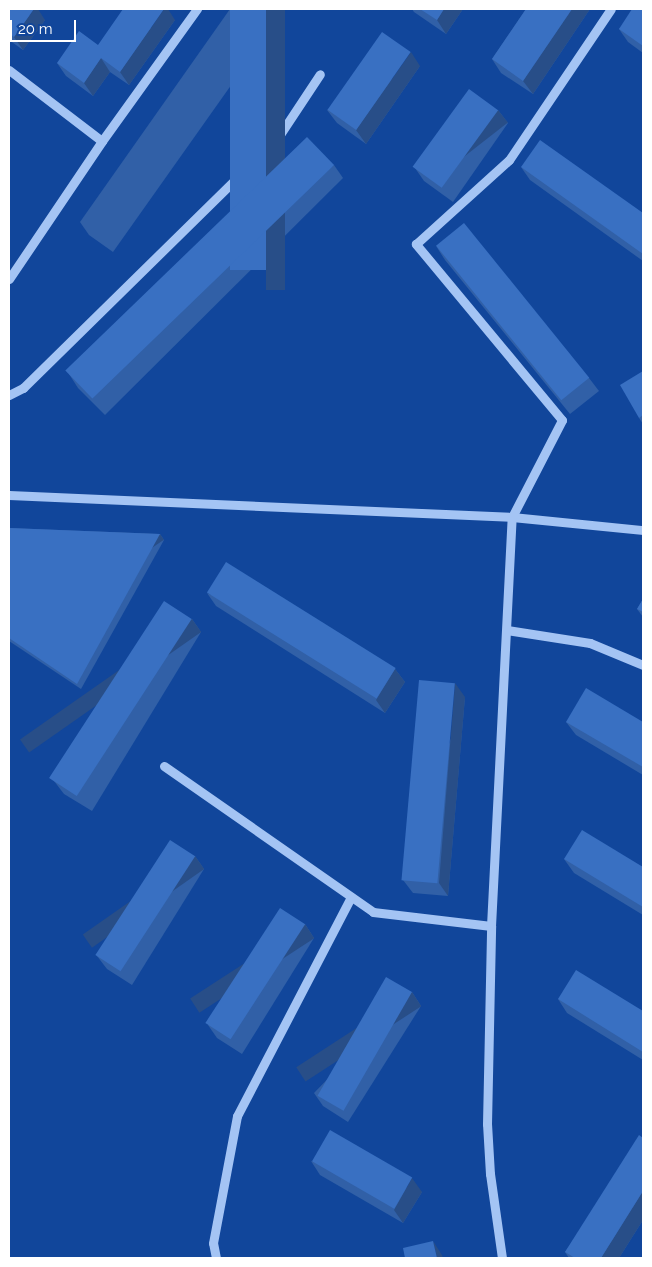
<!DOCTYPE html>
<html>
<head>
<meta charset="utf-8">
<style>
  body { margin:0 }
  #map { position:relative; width:652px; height:1267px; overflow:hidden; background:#11469b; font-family:Raleway,sans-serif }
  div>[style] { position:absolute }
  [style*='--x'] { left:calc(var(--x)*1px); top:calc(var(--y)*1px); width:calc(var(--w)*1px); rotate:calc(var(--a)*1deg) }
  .minor>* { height:9px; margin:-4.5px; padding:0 4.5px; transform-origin:4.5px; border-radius:4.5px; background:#a4c4f4 }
  .wall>* { inset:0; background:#3160a7 }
  .shaded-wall>* { inset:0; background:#284e88; transform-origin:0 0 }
  .building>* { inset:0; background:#3970c2; transform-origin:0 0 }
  span { translate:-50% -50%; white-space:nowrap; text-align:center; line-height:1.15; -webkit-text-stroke:5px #11469b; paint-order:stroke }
  .frame { position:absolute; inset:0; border:10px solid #fff; pointer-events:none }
  .scale { position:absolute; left:10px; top:20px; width:66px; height:22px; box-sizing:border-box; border:2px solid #fff; border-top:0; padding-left:6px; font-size:15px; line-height:18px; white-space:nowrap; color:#fff; -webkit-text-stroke:4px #11469b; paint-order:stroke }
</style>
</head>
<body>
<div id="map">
  <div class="minor">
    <div style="--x:9;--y:70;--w:117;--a:37.4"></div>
    <div style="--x:9;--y:279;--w:166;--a:-56"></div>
    <div style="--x:102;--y:141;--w:163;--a:-54.3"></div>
    <div style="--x:9;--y:395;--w:16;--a:-27"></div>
    <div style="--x:23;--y:388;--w:359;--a:-44.5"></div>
    <div style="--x:279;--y:136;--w:74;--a:-56.5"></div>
    <div style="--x:9;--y:495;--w:503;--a:2.5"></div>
    <div style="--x:512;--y:517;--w:132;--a:5.7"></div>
    <div style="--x:507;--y:630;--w:84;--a:8.9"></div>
    <div style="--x:590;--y:643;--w:57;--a:22.5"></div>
    <div style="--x:164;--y:766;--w:255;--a:34.9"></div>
    <div style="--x:373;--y:912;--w:119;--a:6.8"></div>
    <div style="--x:216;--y:1258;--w:15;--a:-101"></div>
    <div style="--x:213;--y:1243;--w:129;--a:-79.3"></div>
    <div style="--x:237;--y:1116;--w:247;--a:-62.5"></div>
    <div style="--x:502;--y:1258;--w:85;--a:-98.1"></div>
    <div style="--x:490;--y:1174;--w:50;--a:-93.4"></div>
    <div style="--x:487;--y:1124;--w:198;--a:-88.8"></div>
    <div style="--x:491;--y:926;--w:410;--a:-87.1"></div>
    <div style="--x:512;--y:517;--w:109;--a:-62.7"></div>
    <div style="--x:562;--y:420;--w:229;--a:-129.7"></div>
    <div style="--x:416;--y:244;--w:125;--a:-42.1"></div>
    <div style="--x:509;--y:160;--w:182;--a:-56"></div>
  </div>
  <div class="wall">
    <div style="clip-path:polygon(9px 9px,45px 20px,23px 50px,9px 40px)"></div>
    <div style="clip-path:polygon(230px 9px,285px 9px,113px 252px,89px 235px,80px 222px)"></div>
    <div style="clip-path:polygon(412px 9px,463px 9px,446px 34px,414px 12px)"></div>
    <div style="clip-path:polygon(526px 9px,590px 9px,533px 94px,501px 73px,492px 59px)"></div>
    <div style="clip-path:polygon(643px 9px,643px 53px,628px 42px,619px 29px)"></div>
    <div style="clip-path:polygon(175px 20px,129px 85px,110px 72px,93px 96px,66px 76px,57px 63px,98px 45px)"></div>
    <div style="clip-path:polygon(420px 66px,366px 144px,337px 123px,327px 110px)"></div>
    <div style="clip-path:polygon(498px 110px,508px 123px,453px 202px,424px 181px,415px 168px)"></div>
    <div style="clip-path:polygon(334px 165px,343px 178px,105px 415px,78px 388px,69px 374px)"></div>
    <div style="clip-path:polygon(521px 167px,643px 213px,643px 261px,530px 180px)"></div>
    <div style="clip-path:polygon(436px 246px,589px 378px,599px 391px,570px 414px,445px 260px)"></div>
    <div style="clip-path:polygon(643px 371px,643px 424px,639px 418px)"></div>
    <div style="clip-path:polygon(9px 528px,160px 534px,164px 540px,81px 689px,9px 641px)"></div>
    <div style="clip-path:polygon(207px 593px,395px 669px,405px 682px,385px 713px,216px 606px)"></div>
    <div style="clip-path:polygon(643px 599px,643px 617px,637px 609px)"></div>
    <div style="clip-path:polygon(192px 619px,201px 632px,92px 811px,64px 794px,54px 781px)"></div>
    <div style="clip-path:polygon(465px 697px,448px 896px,413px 893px,403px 880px)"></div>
    <div style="clip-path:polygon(566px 722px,643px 722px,643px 775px,576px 735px)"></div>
    <div style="clip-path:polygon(195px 856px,204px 869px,132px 985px,107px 969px,97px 956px)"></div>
    <div style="clip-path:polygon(564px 859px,643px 867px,643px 915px,574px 873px)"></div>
    <div style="clip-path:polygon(305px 924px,314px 938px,242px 1054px,217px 1038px,208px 1025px)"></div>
    <div style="clip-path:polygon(412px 992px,421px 1006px,348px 1122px,323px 1106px,314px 1093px)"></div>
    <div style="clip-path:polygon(558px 999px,643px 1011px,643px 1060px,567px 1013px)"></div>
    <div style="clip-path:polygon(643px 1138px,643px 1220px,619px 1258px,569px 1258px,565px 1252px)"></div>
    <div style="clip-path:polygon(311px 1161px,422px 1192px,403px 1223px,320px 1175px)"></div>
  </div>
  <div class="shaded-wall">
    <div style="clip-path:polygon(34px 9px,38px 9px,45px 20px,23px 50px,14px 37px)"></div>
    <div style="clip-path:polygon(164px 9px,168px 9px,175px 20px,129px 85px,120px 72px)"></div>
    <div style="left:266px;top:9px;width:19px;height:281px"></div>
    <div style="clip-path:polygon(444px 9px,463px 9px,446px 34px,437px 20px)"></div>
    <div style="clip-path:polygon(572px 9px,590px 9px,533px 94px,523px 81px)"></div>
    <div style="clip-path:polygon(411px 52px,420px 66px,366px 144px,356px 130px)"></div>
    <div style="clip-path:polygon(101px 58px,110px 72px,93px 96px,84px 83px)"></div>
    <div style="left:498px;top:110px;width:16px;height:95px;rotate:52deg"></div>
    <div style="left:160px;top:534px;width:7px;height:171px;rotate:56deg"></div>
    <div style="left:192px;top:619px;width:16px;height:210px;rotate:55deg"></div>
    <div style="clip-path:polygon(395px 669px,405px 682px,385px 713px,376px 700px)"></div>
    <div style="clip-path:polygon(455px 683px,465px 697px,448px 896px,439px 883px)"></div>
    <div style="left:195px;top:856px;width:16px;height:137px;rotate:55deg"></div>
    <div style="left:305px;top:924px;width:17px;height:137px;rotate:57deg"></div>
    <div style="left:412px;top:992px;width:17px;height:138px;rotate:57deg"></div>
    <div style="clip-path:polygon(412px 1178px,422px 1192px,403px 1223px,394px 1210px)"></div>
    <div style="clip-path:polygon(643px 1191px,643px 1220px,619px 1258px,601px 1258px)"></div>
    <div style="clip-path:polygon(433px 1241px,442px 1255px,443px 1258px,437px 1258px)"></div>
  </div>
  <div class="building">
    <div style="clip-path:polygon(9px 9px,34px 9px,14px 37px,9px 33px)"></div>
    <div style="clip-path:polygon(123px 9px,164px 9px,120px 72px,101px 58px,84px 83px,57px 63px,79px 31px,98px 45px)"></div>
    <div style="left:230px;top:9px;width:36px;height:261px"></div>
    <div style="clip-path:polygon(420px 9px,444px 9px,437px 20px)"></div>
    <div style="clip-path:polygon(526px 9px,572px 9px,523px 81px,492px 59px)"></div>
    <div style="clip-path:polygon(632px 9px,643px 9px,643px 46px,619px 29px)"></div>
    <div style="left:382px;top:32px;width:35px;height:95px;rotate:35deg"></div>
    <div style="left:469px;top:89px;width:36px;height:96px;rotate:36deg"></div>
    <div style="left:307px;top:137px;width:39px;height:336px;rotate:46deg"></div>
    <div style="clip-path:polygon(540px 140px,643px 213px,643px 254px,521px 167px)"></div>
    <div style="left:464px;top:223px;width:199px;height:36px;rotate:51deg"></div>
    <div style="clip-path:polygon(643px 371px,643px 415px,639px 418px,620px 385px)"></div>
    <div style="clip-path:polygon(9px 528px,160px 534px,77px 684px,9px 638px)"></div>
    <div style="left:226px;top:562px;width:200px;height:36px;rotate:32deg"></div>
    <div style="clip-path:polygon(643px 599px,643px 612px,637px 609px)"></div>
    <div style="left:164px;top:601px;width:33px;height:211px;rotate:33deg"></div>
    <div style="left:419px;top:680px;width:36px;height:201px;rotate:5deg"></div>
    <div style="clip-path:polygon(586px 688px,643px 722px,643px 767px,566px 722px)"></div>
    <div style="clip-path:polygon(582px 830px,643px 867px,643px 907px,564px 859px)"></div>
    <div style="left:170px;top:840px;width:30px;height:137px;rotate:33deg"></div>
    <div style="left:280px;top:908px;width:30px;height:137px;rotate:33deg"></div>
    <div style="clip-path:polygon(576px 970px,643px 1011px,643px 1052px,558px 999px)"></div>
    <div style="left:386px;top:977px;width:30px;height:137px;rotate:30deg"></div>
    <div style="left:330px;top:1130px;width:95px;height:36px;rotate:30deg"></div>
    <div style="clip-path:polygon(639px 1135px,643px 1138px,643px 1191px,601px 1258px,575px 1258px,565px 1252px)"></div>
    <div style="clip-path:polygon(433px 1241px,437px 1258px,405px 1258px,403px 1248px)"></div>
  </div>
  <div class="frame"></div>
  <div class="scale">20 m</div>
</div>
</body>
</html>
